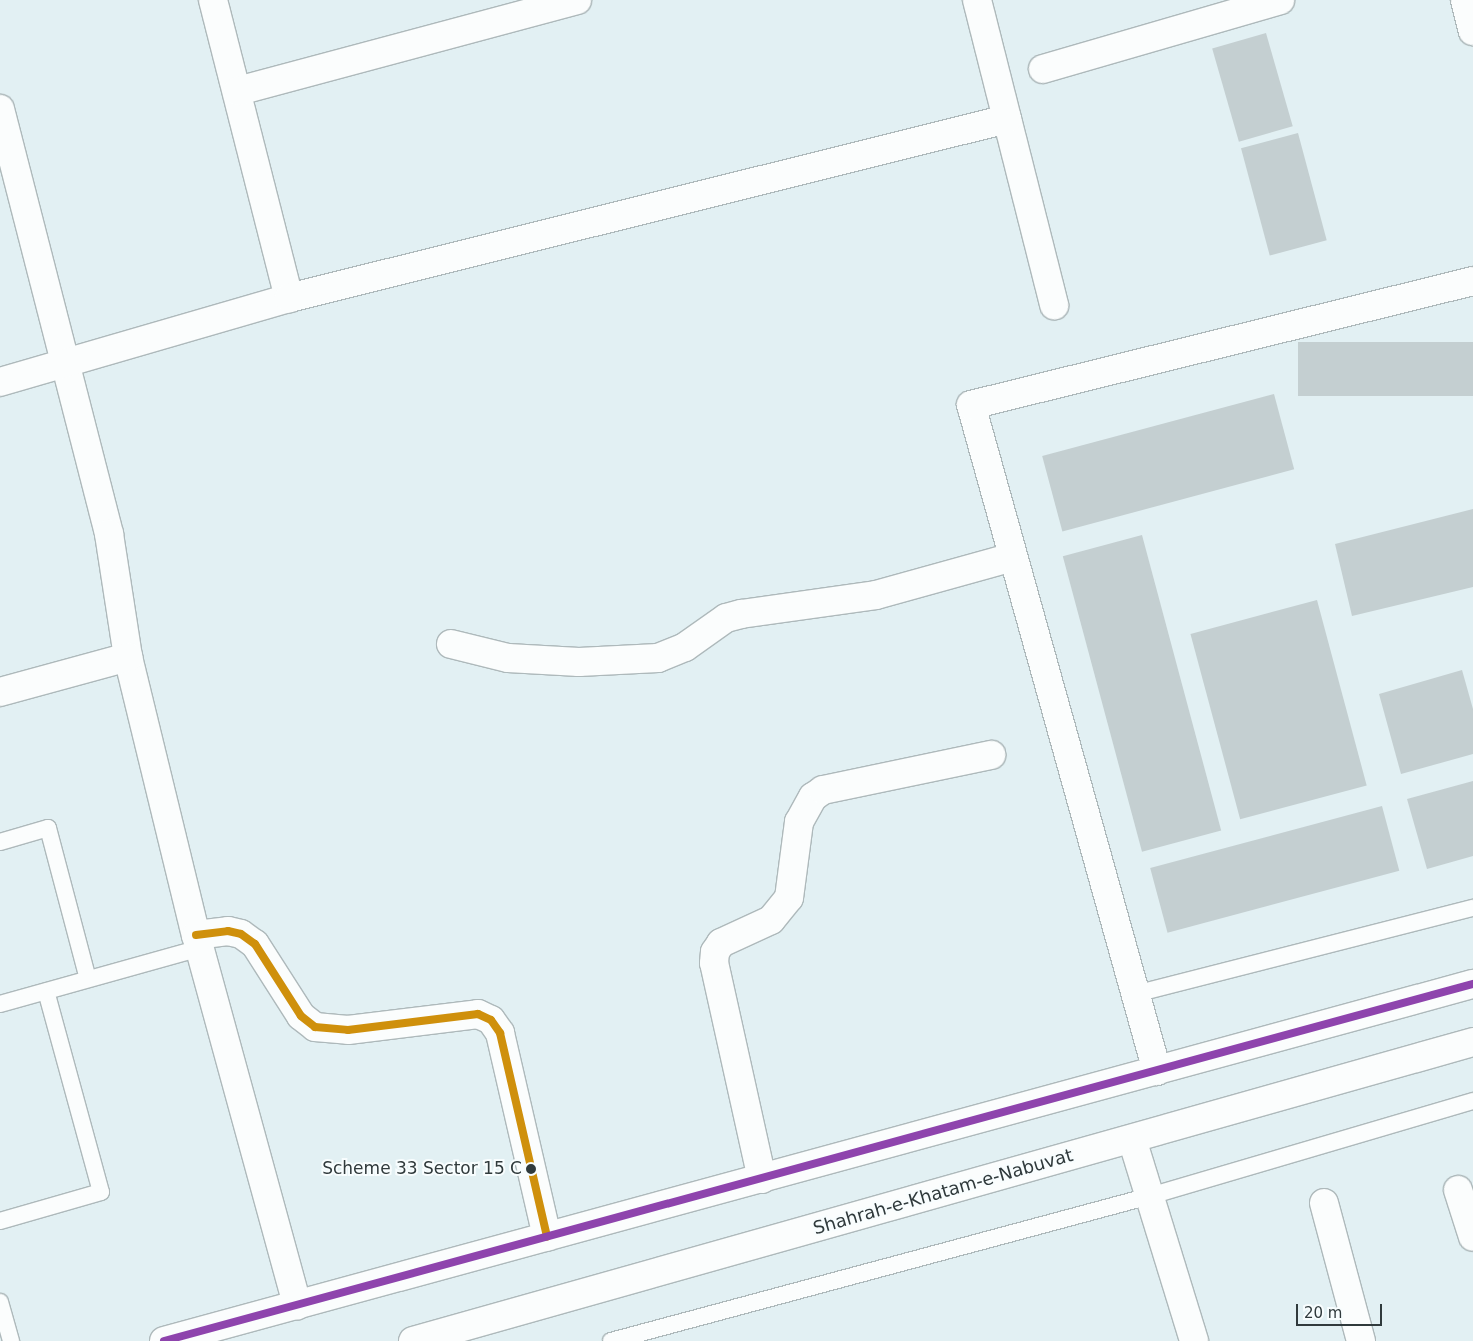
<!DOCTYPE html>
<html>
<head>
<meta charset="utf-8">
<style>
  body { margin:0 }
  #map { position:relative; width:1473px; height:1341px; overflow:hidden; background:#e2f0f3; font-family:"DejaVu Sans",sans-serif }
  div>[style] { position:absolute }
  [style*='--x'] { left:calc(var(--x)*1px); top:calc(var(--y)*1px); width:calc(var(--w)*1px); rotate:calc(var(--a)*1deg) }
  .building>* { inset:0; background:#c4cfd1; transform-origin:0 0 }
  .roads { filter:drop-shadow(1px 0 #aeb9bb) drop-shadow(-1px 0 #aeb9bb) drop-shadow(0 1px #aeb9bb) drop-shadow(0 -1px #aeb9bb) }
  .lane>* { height:16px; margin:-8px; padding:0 8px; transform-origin:8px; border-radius:8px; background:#fbfdfd }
  .street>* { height:28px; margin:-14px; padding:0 14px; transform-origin:14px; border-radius:14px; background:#fbfdfd }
  .secondary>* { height:28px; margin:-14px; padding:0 14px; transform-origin:14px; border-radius:14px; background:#fbfdfd }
  .bus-1>* { height:8px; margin:-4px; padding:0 4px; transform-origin:4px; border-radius:4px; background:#cf900c }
  .bus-2>* { height:8px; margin:-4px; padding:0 4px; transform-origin:4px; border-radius:4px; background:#8e44ad }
  .dots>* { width:14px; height:14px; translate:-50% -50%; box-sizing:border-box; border:2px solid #f8fdfe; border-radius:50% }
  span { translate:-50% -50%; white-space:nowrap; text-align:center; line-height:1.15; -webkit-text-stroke:4px #f8fdfe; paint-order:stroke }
  .bus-label { font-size:17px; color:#303a3c }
  .right { translate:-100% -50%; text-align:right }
  .street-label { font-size:18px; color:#303a3c }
  .scale { position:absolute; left:1296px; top:1304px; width:86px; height:22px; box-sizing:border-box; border:2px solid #303a3c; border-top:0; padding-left:6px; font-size:15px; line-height:18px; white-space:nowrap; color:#303a3c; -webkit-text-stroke:4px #f8fdfe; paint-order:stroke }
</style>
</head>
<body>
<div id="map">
  <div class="building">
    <div style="left:1266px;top:33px;width:97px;height:56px;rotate:74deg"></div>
    <div style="left:1298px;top:133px;width:111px;height:59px;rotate:75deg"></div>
    <div style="left:1473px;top:342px;width:54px;height:175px;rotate:90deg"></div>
    <div style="left:1274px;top:394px;width:78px;height:240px;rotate:75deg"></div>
    <div style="clip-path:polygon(1473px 509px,1473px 587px,1352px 616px,1335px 544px)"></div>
    <div style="left:1142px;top:535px;width:306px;height:82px;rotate:75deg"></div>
    <div style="left:1317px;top:600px;width:192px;height:131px;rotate:75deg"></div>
    <div style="clip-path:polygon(1462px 670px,1473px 709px,1473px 754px,1401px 774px,1379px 694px)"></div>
    <div style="clip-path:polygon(1473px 781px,1473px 856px,1427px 869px,1407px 799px)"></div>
    <div style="left:1382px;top:806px;width:67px;height:240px;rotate:75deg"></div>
  </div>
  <div class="roads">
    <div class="lane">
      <div style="--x:0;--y:842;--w:50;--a:-16.3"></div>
      <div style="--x:48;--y:828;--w:156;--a:75.2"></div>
      <div style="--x:1135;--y:994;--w:349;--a:-14.3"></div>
      <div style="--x:0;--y:1004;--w:208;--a:-15.6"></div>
      <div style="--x:0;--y:1221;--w:105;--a:-16"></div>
      <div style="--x:101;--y:1192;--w:208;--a:-105.3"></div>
      <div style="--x:0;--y:1302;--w:41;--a:74.2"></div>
      <div style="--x:611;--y:1341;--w:558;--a:-15.06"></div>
      <div style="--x:1150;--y:1196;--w:337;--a:-16.4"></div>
    </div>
    <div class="street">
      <div style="--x:213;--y:0;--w:308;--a:75.7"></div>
      <div style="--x:977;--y:0;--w:315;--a:75.8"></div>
      <div style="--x:1465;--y:0;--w:32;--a:76"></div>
      <div style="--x:1043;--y:69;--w:247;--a:-16.2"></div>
      <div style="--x:238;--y:91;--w:351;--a:-15"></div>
      <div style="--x:0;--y:109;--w:439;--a:75.6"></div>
      <div style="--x:109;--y:534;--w:124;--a:81.2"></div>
      <div style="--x:128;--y:657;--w:286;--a:76.3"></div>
      <div style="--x:196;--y:935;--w:384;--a:74.7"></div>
      <div style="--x:0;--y:382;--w:301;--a:-16.2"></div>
      <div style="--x:289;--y:298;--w:740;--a:-14"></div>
      <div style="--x:451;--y:644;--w:59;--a:13.8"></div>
      <div style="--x:508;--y:658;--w:71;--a:3.2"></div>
      <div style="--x:579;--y:662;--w:79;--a:-2.9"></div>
      <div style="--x:658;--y:658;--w:29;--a:-22"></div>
      <div style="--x:685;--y:647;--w:50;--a:-35.3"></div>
      <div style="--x:726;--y:618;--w:16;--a:-15"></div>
      <div style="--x:741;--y:614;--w:136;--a:-8"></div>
      <div style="--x:876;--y:595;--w:142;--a:-15.5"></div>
      <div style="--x:0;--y:692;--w:133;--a:-15.3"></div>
      <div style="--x:196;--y:935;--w:32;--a:-7"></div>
      <div style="--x:228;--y:931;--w:13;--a:13"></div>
      <div style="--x:241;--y:934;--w:17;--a:36"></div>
      <div style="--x:255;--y:944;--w:85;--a:57.4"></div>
      <div style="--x:301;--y:1016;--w:18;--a:38"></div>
      <div style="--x:315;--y:1027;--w:33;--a:5"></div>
      <div style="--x:348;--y:1030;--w:131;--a:-7"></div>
      <div style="--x:478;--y:1014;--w:14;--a:25"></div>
      <div style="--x:491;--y:1020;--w:16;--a:55"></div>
      <div style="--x:500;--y:1033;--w:209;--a:77"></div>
      <div style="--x:1157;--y:1071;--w:691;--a:-105.6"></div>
      <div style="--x:971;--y:405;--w:517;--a:-13.87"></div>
      <div style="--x:1132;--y:1139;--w:211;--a:72.9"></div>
      <div style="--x:762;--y:1179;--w:221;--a:-102.5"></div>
      <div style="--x:714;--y:963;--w:11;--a:-85"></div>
      <div style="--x:715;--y:952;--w:11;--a:-56"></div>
      <div style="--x:721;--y:943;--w:55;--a:-24.7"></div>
      <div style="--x:771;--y:920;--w:28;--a:-51"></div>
      <div style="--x:789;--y:898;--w:77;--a:-82.5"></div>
      <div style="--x:799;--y:822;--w:29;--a:-61"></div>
      <div style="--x:813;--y:797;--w:12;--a:-35"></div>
      <div style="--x:823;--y:790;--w:172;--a:-11.8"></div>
      <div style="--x:1458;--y:1190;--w:49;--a:72.3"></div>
      <div style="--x:1324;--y:1203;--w:143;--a:75"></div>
    </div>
    <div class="secondary">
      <div style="--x:164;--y:1341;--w:1357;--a:-15.26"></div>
      <div style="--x:413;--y:1341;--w:1101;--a:-15.75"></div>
    </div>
  </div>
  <div class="bus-1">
    <div style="--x:196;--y:935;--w:32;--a:-7"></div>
    <div style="--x:228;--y:931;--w:13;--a:13"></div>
    <div style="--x:241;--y:934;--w:17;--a:36"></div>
    <div style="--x:255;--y:944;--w:85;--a:57.4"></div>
    <div style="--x:301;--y:1016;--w:18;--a:38"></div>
    <div style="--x:315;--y:1027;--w:33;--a:5"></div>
    <div style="--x:348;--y:1030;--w:131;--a:-7"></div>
    <div style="--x:478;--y:1014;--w:14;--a:25"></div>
    <div style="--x:491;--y:1020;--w:16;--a:55"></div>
    <div style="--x:500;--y:1033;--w:209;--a:77"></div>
  </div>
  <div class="bus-2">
    <div style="--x:164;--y:1341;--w:1357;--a:-15.26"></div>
  </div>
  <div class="dots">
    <div style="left:531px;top:1169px;background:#303a3c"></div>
  </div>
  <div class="bus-label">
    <span class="right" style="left:522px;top:1169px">Scheme 33 Sector 15 C</span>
  </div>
  <div class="street-label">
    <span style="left:943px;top:1192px;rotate:-16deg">Shahrah-e-Khatam-e-Nabuvat</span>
  </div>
  <div class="scale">20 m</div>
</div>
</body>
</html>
